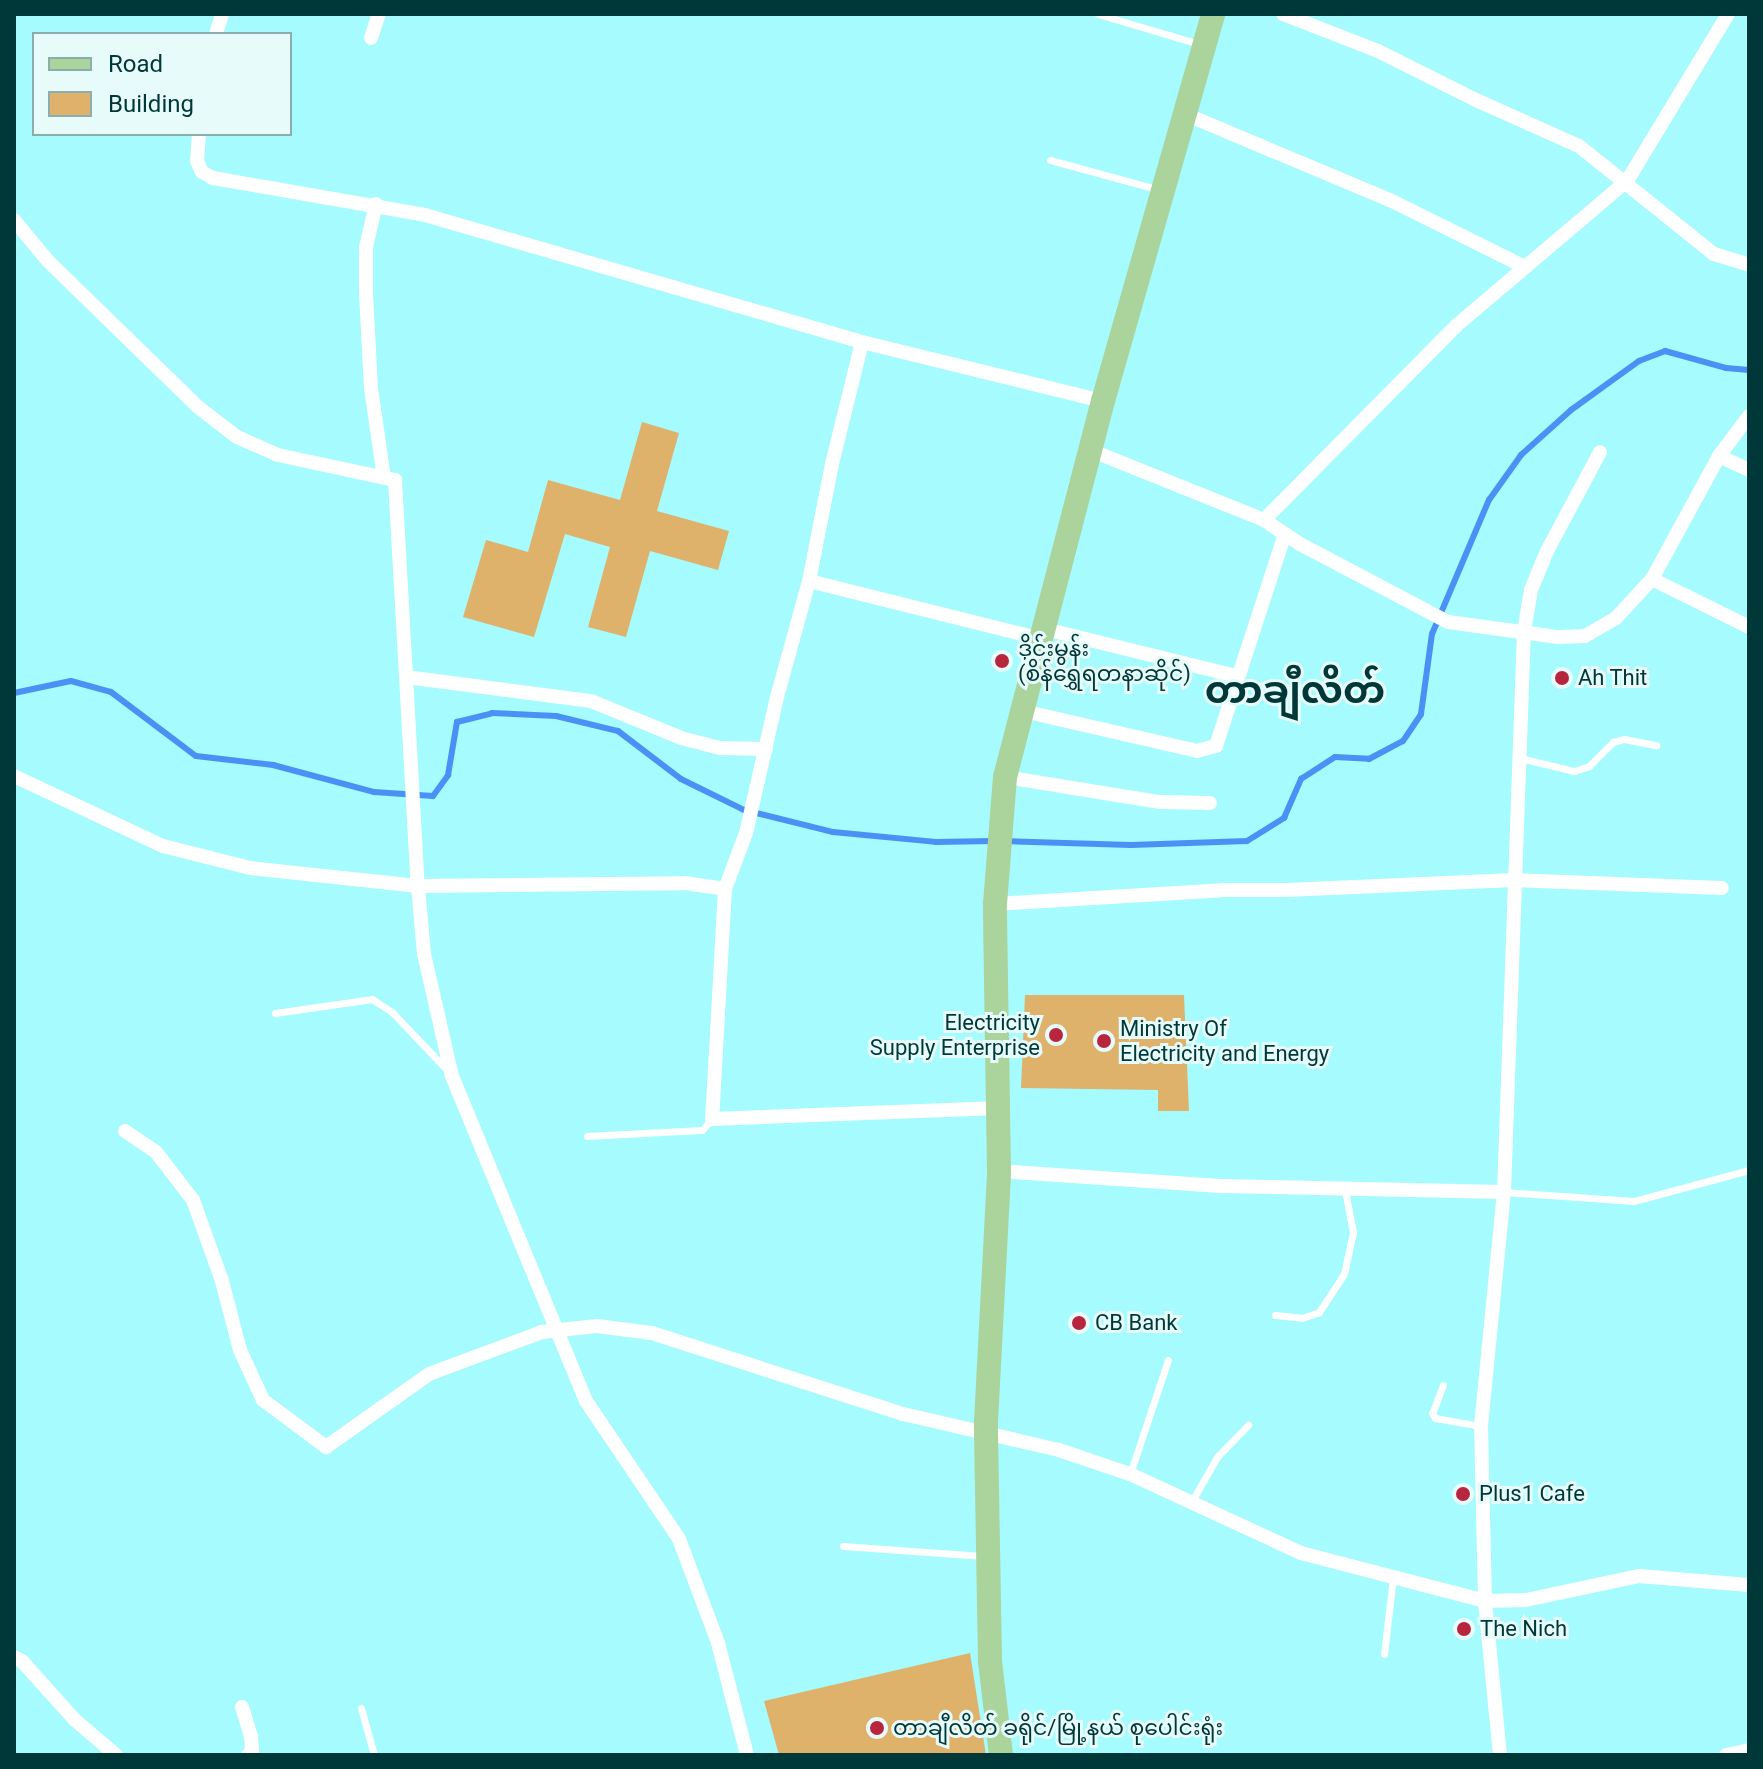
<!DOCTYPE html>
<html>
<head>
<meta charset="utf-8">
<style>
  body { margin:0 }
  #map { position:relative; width:1763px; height:1769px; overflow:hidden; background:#a5fbfd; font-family:Roboto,"Noto Sans Myanmar",sans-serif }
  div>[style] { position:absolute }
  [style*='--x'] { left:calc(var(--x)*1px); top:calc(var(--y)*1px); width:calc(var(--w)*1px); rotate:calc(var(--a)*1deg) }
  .stream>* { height:6px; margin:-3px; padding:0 3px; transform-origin:3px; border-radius:3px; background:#4b91f5 }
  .building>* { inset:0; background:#dfb26b }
  .lane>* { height:7px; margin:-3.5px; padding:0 3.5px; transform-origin:3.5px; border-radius:3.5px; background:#fff }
  .street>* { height:14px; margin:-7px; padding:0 7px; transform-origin:7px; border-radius:7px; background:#fff }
  .primary>* { height:24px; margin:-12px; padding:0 12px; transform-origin:12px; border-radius:12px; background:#abd49c }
  .dots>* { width:22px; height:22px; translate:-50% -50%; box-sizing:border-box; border:4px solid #e7fbfb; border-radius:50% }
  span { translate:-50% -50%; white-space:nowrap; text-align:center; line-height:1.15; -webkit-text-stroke:6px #e7fbfb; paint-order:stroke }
  .poi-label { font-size:22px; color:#003738 }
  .left { translate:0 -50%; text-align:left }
  .right { translate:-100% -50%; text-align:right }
  .town-label { font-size:38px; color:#003738; font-weight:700 }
  .frame { position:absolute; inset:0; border:16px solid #003738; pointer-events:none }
  .legend { position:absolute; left:32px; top:32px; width:260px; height:104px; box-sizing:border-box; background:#e7fbfb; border:2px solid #8badad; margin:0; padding:10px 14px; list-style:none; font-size:24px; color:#003738 }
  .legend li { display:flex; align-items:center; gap:16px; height:40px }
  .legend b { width:40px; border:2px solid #8badad }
</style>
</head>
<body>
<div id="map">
  <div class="stream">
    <div style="--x:14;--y:693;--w:58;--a:-11.9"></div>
    <div style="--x:71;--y:681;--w:41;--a:15.4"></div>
    <div style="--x:111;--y:692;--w:106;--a:37"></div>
    <div style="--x:196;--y:756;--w:78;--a:6.7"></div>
    <div style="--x:273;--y:765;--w:105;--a:15"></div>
    <div style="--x:374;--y:792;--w:59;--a:3.9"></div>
    <div style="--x:433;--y:796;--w:26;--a:-54"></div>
    <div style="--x:448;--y:775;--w:54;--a:-80.4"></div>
    <div style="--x:457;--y:722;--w:36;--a:-14"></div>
    <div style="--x:492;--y:713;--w:64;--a:2.7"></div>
    <div style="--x:556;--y:716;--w:64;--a:13.6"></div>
    <div style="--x:618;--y:731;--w:79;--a:37.3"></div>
    <div style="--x:681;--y:779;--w:70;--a:26.2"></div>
    <div style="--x:744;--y:810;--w:92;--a:13.9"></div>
    <div style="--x:833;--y:832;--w:103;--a:5.5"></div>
    <div style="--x:936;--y:842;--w:57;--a:-1"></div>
    <div style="--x:1004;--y:841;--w:127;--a:1.8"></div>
    <div style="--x:1131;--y:845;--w:116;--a:-2"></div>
    <div style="--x:1247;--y:841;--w:44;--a:-31.9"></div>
    <div style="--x:1284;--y:818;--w:43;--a:-66.4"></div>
    <div style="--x:1301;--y:779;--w:40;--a:-32.9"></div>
    <div style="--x:1335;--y:757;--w:34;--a:3"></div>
    <div style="--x:1369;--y:759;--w:38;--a:-28"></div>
    <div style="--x:1403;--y:741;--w:32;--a:-56"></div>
    <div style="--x:1421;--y:714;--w:81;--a:-82.2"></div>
    <div style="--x:1432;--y:634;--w:146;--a:-67"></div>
    <div style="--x:1489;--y:500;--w:55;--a:-54.6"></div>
    <div style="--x:1521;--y:455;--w:67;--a:-42"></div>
    <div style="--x:1571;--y:410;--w:84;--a:-35.8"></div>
    <div style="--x:1639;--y:361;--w:28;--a:-21"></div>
    <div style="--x:1665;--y:351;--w:63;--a:15.6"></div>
    <div style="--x:1726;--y:368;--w:23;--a:5"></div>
  </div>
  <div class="building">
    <div style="clip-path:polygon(642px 422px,679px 433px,657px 511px,729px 531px,718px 570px,650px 551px,626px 637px,588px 627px,610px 547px,565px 534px,534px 637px,463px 617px,486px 540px,528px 552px,548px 480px,620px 500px)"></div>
    <div style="clip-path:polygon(1025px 995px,1184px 995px,1189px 1111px,1158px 1111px,1158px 1090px,1021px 1088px)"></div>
    <div style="clip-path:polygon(970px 1653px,986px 1755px,779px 1755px,764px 1701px)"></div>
  </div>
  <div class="lane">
    <div style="--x:1098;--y:14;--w:105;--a:16.5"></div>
    <div style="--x:1050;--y:160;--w:111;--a:15.2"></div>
    <div style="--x:1520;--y:758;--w:56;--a:13.5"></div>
    <div style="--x:1574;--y:771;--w:16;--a:-18"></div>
    <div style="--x:1589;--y:766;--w:34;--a:-45"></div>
    <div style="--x:1613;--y:742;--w:11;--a:-15"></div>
    <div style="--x:1624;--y:739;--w:33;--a:11"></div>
    <div style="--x:275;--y:1013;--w:98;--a:-8.2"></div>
    <div style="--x:372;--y:999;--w:24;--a:33"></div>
    <div style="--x:392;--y:1012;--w:81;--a:46.5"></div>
    <div style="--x:587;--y:1136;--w:115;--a:-3"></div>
    <div style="--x:702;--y:1130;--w:15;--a:-48"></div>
    <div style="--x:1504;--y:1192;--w:130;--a:4"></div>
    <div style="--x:1634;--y:1201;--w:119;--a:-15.1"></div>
    <div style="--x:1275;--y:1315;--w:27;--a:6"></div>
    <div style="--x:1302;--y:1318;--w:18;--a:-19"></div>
    <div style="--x:1319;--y:1312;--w:45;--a:-56.7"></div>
    <div style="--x:1344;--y:1274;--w:43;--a:-77.9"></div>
    <div style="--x:1353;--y:1232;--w:42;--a:-101"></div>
    <div style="--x:1443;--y:1385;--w:30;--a:111"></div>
    <div style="--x:1432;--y:1413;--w:6;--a:59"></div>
    <div style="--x:1435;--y:1418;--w:47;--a:9.9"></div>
    <div style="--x:1130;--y:1474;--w:120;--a:-71.6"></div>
    <div style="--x:1192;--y:1501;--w:51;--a:-60.4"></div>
    <div style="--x:1217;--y:1457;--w:45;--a:-45.9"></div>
    <div style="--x:843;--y:1546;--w:140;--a:4.1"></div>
    <div style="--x:1384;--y:1654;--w:78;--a:-83.3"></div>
    <div style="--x:361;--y:1708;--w:49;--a:74.5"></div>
  </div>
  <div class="street">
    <div style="--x:1283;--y:14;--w:102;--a:21.3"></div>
    <div style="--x:1378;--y:51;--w:110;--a:26.6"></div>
    <div style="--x:1476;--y:100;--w:113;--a:24.1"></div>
    <div style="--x:1579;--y:146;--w:173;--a:38.7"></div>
    <div style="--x:1714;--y:254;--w:37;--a:17"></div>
    <div style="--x:216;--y:34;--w:21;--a:-73"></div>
    <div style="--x:371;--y:38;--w:25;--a:-72"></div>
    <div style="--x:1185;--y:114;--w:222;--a:22.8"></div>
    <div style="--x:1390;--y:200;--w:151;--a:26.4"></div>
    <div style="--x:199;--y:134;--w:27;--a:94"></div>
    <div style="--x:197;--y:161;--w:12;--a:66"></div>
    <div style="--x:202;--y:172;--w:13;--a:29"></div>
    <div style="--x:213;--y:178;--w:215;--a:9.9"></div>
    <div style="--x:425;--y:215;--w:455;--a:16.2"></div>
    <div style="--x:862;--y:342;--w:248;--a:13.8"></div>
    <div style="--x:376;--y:204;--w:44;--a:103.1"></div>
    <div style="--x:366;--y:247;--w:46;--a:90"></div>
    <div style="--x:366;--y:293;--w:95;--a:87"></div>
    <div style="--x:371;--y:388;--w:91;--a:81.8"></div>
    <div style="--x:14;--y:220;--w:53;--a:50.3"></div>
    <div style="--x:48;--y:261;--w:209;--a:44.2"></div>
    <div style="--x:198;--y:407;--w:49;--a:37.6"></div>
    <div style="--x:237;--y:437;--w:45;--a:23.7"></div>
    <div style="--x:278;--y:455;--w:120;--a:12.1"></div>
    <div style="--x:395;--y:480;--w:407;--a:86.8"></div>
    <div style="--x:418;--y:886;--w:267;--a:-0.6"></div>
    <div style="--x:685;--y:883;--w:40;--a:8.5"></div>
    <div style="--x:862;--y:342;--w:126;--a:103.8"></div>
    <div style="--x:832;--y:464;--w:119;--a:101.1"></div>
    <div style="--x:809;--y:581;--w:120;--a:105.4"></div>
    <div style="--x:777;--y:697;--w:139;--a:102.8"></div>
    <div style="--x:746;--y:833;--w:60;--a:110.6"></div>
    <div style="--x:725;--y:889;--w:230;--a:93.2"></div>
    <div style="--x:712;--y:1119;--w:287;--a:-2.2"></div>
    <div style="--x:1090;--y:450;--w:188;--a:21.9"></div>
    <div style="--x:1264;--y:520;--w:43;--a:33.7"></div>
    <div style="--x:1300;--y:544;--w:167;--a:27.8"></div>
    <div style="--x:1448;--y:622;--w:111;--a:7.8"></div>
    <div style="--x:1558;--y:637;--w:27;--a:-2"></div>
    <div style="--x:1585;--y:636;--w:36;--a:-30"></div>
    <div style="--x:1616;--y:618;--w:53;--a:-47.3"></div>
    <div style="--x:1652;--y:579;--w:108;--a:26.3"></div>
    <div style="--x:1719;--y:456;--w:33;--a:25"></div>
    <div style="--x:1264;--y:520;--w:274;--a:-45.3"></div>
    <div style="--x:1457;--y:325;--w:223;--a:-40.3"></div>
    <div style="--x:1627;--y:181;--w:195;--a:-58.8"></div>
    <div style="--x:1652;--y:579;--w:140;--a:-61.4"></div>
    <div style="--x:1719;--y:456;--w:50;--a:-53.1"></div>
    <div style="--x:809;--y:581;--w:239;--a:14"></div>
    <div style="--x:1045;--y:629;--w:198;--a:13.8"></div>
    <div style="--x:406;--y:677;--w:187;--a:7.4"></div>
    <div style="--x:591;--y:701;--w:97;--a:22.3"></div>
    <div style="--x:681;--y:738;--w:40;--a:14.4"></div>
    <div style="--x:720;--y:748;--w:46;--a:1.2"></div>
    <div style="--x:1023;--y:711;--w:179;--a:12.9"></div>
    <div style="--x:1197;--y:751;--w:20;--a:-15"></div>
    <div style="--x:1216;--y:746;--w:223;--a:-72"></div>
    <div style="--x:14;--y:776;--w:165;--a:25.2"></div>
    <div style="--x:163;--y:846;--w:90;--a:14.2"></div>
    <div style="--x:250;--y:868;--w:169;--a:6.1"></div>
    <div style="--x:418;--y:886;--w:68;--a:85"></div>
    <div style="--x:424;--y:954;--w:125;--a:77.1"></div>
    <div style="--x:452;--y:1076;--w:352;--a:67.6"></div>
    <div style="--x:586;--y:1401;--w:166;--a:56"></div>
    <div style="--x:679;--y:1539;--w:111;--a:69.4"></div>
    <div style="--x:718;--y:1643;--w:116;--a:75.5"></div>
    <div style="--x:1005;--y:777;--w:157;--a:9.2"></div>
    <div style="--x:1160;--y:802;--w:50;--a:1.1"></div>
    <div style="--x:995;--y:904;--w:227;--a:-3.5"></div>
    <div style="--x:1222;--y:890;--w:64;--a:0"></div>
    <div style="--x:1286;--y:890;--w:228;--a:-2.5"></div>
    <div style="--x:1514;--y:880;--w:208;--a:2.2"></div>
    <div style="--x:125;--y:1131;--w:37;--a:34"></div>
    <div style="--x:156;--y:1152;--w:61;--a:52.4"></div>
    <div style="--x:193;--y:1200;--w:86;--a:70.3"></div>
    <div style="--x:222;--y:1281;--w:71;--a:75.4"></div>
    <div style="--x:240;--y:1350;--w:55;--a:65.3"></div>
    <div style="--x:263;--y:1400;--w:79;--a:36.7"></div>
    <div style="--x:326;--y:1447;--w:126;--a:-35.3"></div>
    <div style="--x:429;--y:1374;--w:121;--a:-20.4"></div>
    <div style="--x:542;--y:1332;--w:55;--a:-6.2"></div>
    <div style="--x:597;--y:1326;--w:55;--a:7.3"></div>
    <div style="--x:652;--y:1333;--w:264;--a:17.9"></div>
    <div style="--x:903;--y:1414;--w:160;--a:13"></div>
    <div style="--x:1059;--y:1450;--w:75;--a:18.7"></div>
    <div style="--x:1130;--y:1474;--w:188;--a:24.8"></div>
    <div style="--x:1301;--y:1553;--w:190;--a:14.6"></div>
    <div style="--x:1485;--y:1601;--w:41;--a:-1.4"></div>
    <div style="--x:1526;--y:1600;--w:116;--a:-12"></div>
    <div style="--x:1639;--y:1576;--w:110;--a:4.7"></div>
    <div style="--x:999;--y:1171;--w:222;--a:3.9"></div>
    <div style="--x:1220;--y:1186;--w:284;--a:1.2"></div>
    <div style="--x:14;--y:1657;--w:9;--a:27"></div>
    <div style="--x:22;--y:1661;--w:79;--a:48.1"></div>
    <div style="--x:75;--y:1720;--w:54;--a:40.5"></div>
    <div style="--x:242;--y:1707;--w:30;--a:73"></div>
    <div style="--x:251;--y:1736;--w:16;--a:86"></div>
    <div style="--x:252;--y:1752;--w:5;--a:143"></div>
    <div style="--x:1500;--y:1755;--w:155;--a:-95.6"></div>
    <div style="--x:1485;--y:1601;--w:175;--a:-91.3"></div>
    <div style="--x:1481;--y:1426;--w:235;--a:-84.4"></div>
    <div style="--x:1504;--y:1192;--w:561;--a:-87.96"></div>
    <div style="--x:1524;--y:631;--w:42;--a:-80.3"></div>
    <div style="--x:1531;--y:590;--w:42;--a:-67.7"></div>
    <div style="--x:1547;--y:551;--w:112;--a:-61.8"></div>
    <div style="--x:1726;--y:1755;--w:24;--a:-12"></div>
  </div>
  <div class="primary">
    <div style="--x:1001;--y:1755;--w:95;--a:-96.7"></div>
    <div style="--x:990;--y:1661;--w:239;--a:-91"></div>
    <div style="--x:986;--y:1422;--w:251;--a:-87"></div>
    <div style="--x:999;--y:1171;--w:267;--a:-90.9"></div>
    <div style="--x:995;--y:904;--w:127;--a:-85.5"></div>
    <div style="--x:1005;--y:777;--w:389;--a:-75.4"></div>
    <div style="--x:1103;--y:401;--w:402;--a:-74.1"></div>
  </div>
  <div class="dots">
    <div style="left:1002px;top:661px;background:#b8263e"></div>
    <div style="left:1562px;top:678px;background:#b8263e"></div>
    <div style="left:1056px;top:1035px;background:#b8263e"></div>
    <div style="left:1104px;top:1041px;background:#b8263e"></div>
    <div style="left:1079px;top:1323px;background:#b8263e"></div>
    <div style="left:1463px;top:1494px;background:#b8263e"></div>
    <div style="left:1464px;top:1629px;background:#b8263e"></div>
    <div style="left:877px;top:1728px;background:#b8263e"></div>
  </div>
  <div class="poi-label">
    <span class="left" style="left:1018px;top:661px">ဒိုင်းမွန်း<br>(စိန်ရွှေရတနာဆိုင်)</span>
    <span class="left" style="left:1578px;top:678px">Ah Thit</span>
    <span class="right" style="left:1040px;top:1035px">Electricity<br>Supply Enterprise</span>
    <span class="left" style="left:1120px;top:1041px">Ministry Of<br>Electricity and Energy</span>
    <span class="left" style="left:1095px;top:1323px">CB Bank</span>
    <span class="left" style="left:1479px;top:1494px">Plus1 Cafe</span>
    <span class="left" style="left:1480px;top:1629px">The Nich</span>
    <span class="left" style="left:893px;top:1728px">တာချီလိတ် ခရိုင်/မြို့နယ် စုပေါင်းရုံး</span>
  </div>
  <div class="town-label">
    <span style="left:1295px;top:691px">တာချီလိတ်</span>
  </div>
  <div class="frame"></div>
  <ul class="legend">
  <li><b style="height:10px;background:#abd49c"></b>Road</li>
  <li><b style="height:22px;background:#dfb26b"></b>Building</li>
  </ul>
</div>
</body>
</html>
